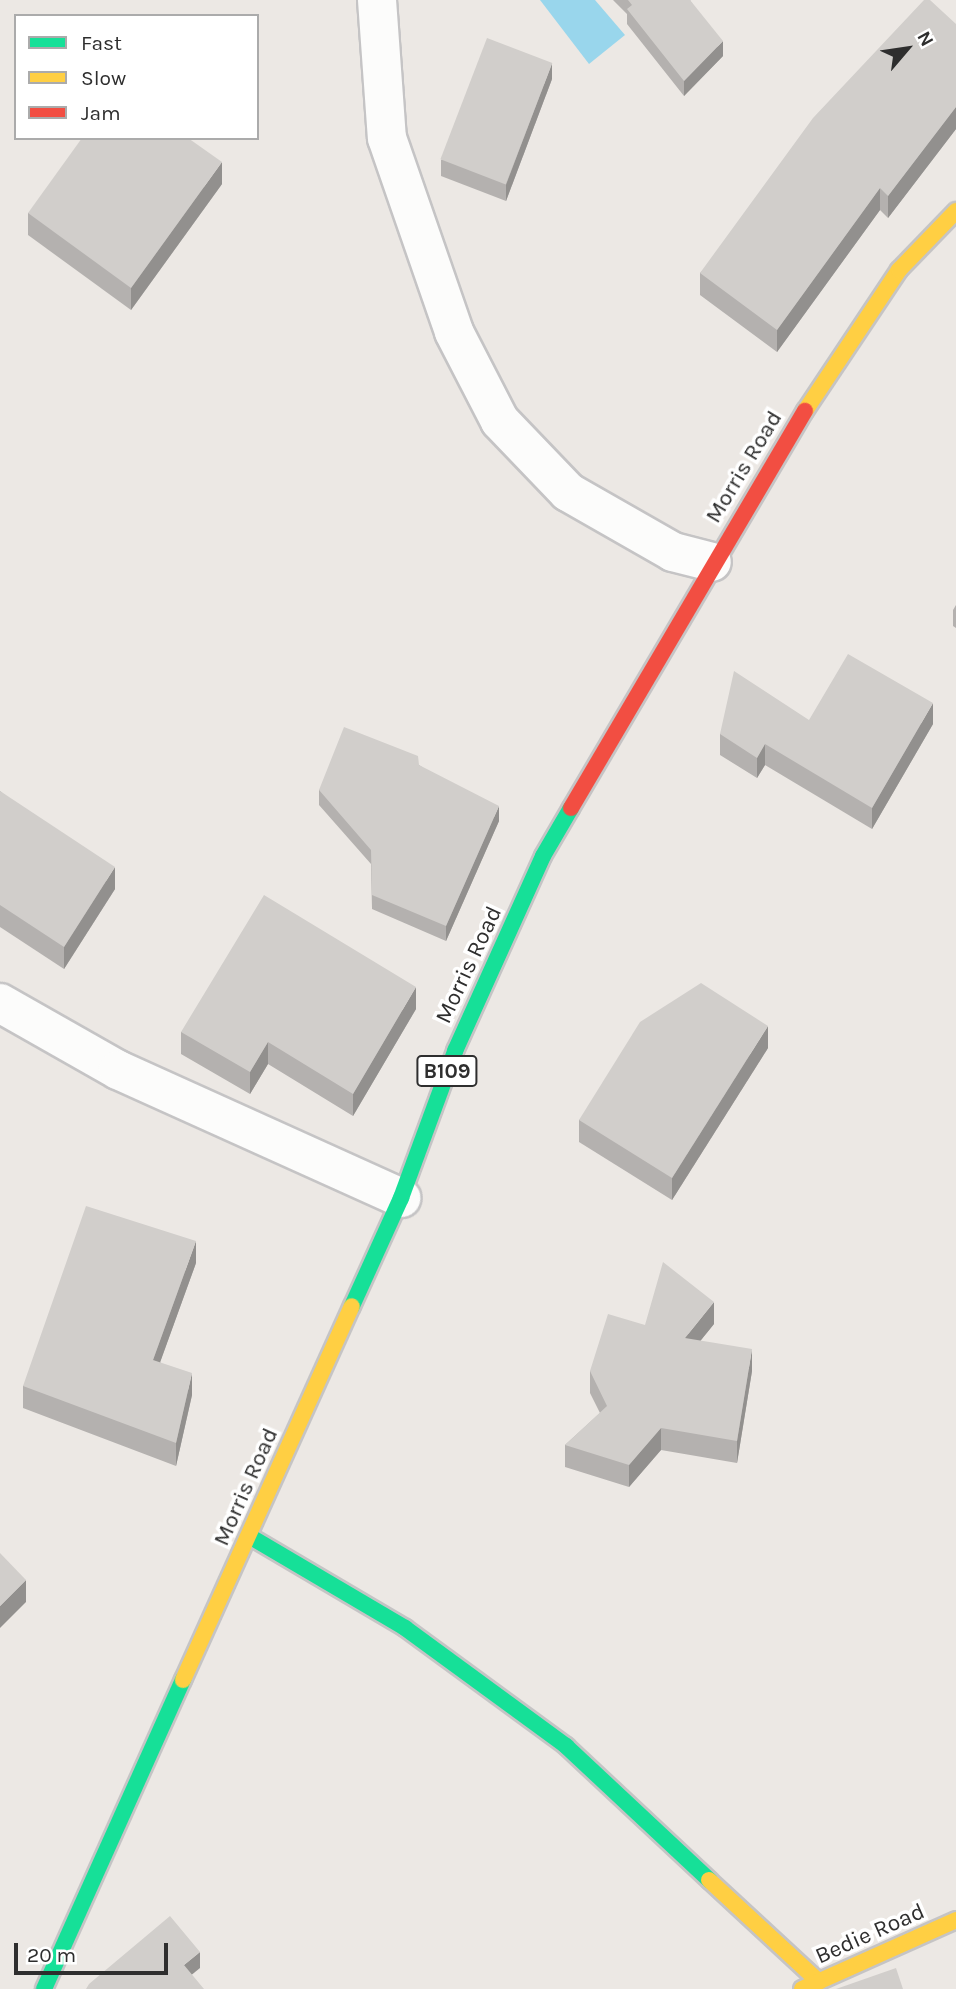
<!DOCTYPE html>
<html>
<head>
<meta charset="utf-8">
<style>
  body { margin:0 }
  #map { position:relative; width:956px; height:1989px; overflow:hidden; background:#ece8e4; font-family:Karla,sans-serif }
  div>[style] { position:absolute }
  [style*='--x'] { left:calc(var(--x)*1px); top:calc(var(--y)*1px); width:calc(var(--w)*1px); rotate:calc(var(--a)*1deg) }
  .water>* { inset:0; background:#99d6ec }
  .roads { filter:drop-shadow(2px 0 #c5c4c5) drop-shadow(-2px 0 #c5c4c5) drop-shadow(0 2px #c5c4c5) drop-shadow(0 -2px #c5c4c5) }
  .street>* { height:38px; margin:-19px; padding:0 19px; transform-origin:19px; border-radius:19px; background:#fcfcfb }
  .fast>* { height:16px; margin:-8px; padding:0 8px; transform-origin:8px; border-radius:8px; background:#16e098 }
  .slow>* { height:16px; margin:-8px; padding:0 8px; transform-origin:8px; border-radius:8px; background:#ffcf43 }
  .jam>* { height:16px; margin:-8px; padding:0 8px; transform-origin:8px; border-radius:8px; background:#f24e42 }
  .wall>* { inset:0; background:#b4b1af }
  .shaded-wall>* { inset:0; background:#92908e }
  .building>* { inset:0; background:#d1cecb; transform-origin:0 0 }
  span { translate:-50% -50%; white-space:nowrap; text-align:center; line-height:1.15; -webkit-text-stroke:7px #fff; paint-order:stroke }
  .shield-label span { padding:2px 5px; background:#fff; border:2px solid; border-radius:5px; -webkit-text-stroke-width:0 }
  .shield-label { font-size:21px; color:#2e2e2e; font-weight:700 }
  .street-label { font-size:23px; color:#2e2e2e }
  .legend { position:absolute; left:14px; top:14px; width:245px; height:126px; box-sizing:border-box; background:#fff; border:2px solid #ababab; margin:0; padding:9px 12px; list-style:none; font-size:21px; color:#2e2e2e }
  .legend li { display:flex; align-items:center; gap:14px; height:35px }
  .legend b { width:35px; border:2px solid #ababab }
  .north { position:absolute; left:872px; top:14px; width:70px; height:70px; -webkit-text-stroke:5px #fff; paint-order:stroke; rotate:61deg; font-size:19px; font-weight:700; line-height:28px; text-align:center; color:#2e2e2e }
  .north::after { content:''; display:block; margin:auto; width:24px; height:32px; background:#2e2e2e; clip-path:polygon(50% 0,100% 100%,50% 72%,0 100%) }
  .scale { position:absolute; left:14px; top:1943px; width:154px; height:32px; box-sizing:border-box; border:4px solid #2e2e2e; border-top:0; padding-left:9px; font-size:21px; line-height:24px; white-space:nowrap; color:#2e2e2e; -webkit-text-stroke:5px #fff; paint-order:stroke }
</style>
</head>
<body>
<div id="map">
  <div class="water">
    <div style="clip-path:polygon(540px 0,595px 0,625px 35px,589px 64px)"></div>
  </div>
  <div class="roads">
    <div class="street">
      <div style="--x:377;--y:0;--w:138;--a:85.9"></div>
      <div style="--x:387;--y:138;--w:205;--a:70.9"></div>
      <div style="--x:454;--y:332;--w:100;--a:62.7"></div>
      <div style="--x:500;--y:421;--w:98;--a:46.2"></div>
      <div style="--x:568;--y:492;--w:121;--a:29.7"></div>
      <div style="--x:673;--y:552;--w:40;--a:14.4"></div>
      <div style="--x:0;--y:1003;--w:136;--a:29.6"></div>
      <div style="--x:118;--y:1070;--w:311;--a:24.3"></div>
    </div>
    <div class="fast">
      <div style="--x:352;--y:1306;--w:119;--a:-65.6"></div>
      <div style="--x:401;--y:1198;--w:157;--a:-69.8"></div>
      <div style="--x:455;--y:1051;--w:214;--a:-65.7"></div>
      <div style="--x:543;--y:856;--w:56;--a:-59.7"></div>
      <div style="--x:249;--y:1536;--w:181;--a:30.5"></div>
      <div style="--x:405;--y:1628;--w:200;--a:36.2"></div>
      <div style="--x:566;--y:1746;--w:196;--a:43.1"></div>
      <div style="--x:44;--y:1989;--w:339;--a:-65.8"></div>
    </div>
    <div class="slow">
      <div style="--x:805;--y:411;--w:169;--a:-56.3"></div>
      <div style="--x:899;--y:270;--w:82;--a:-46"></div>
      <div style="--x:183;--y:1680;--w:410;--a:-65.7"></div>
      <div style="--x:709;--y:1880;--w:150;--a:42.8"></div>
      <div style="--x:802;--y:1989;--w:169;--a:-24.1"></div>
    </div>
    <div class="jam">
      <div style="--x:571;--y:808;--w:461;--a:-59.5"></div>
    </div>
  </div>
  <div class="wall">
    <div style="clip-path:polygon(613px 0,690px 0,723px 56px,684px 96px,627px 24px,627px 14px)"></div>
    <div style="clip-path:polygon(956px 24px,956px 129px,888px 218px,880px 210px,777px 352px,700px 295px,700px 273px)"></div>
    <div style="clip-path:polygon(552px 79px,506px 201px,441px 176px,441px 160px)"></div>
    <div style="clip-path:polygon(222px 184px,131px 310px,28px 235px,28px 213px)"></div>
    <div style="clip-path:polygon(956px 605px,956px 628px,953px 626px,953px 610px)"></div>
    <div style="clip-path:polygon(809px 720px,933px 724px,872px 829px,765px 765px,757px 778px,720px 755px,720px 734px)"></div>
    <div style="clip-path:polygon(419px 765px,499px 821px,446px 941px,372px 909px,371px 864px,319px 805px,319px 790px)"></div>
    <div style="clip-path:polygon(0 791px,115px 889px,64px 969px,0 927px)"></div>
    <div style="clip-path:polygon(416px 1009px,353px 1116px,268px 1064px,250px 1094px,181px 1054px,181px 1032px)"></div>
    <div style="clip-path:polygon(768px 1048px,672px 1200px,579px 1142px,579px 1120px)"></div>
    <div style="clip-path:polygon(196px 1263px,160px 1362px,192px 1395px,176px 1466px,23px 1408px,23px 1386px)"></div>
    <div style="clip-path:polygon(714px 1324px,700px 1341px,752px 1371px,737px 1463px,661px 1450px,629px 1487px,565px 1467px,565px 1445px,600px 1413px,590px 1393px,590px 1371px)"></div>
  </div>
  <div class="shaded-wall">
    <div style="clip-path:polygon(723px 41px,723px 56px,684px 96px,684px 81px)"></div>
    <div style="clip-path:polygon(552px 63px,552px 79px,506px 201px,506px 185px)"></div>
    <div style="clip-path:polygon(956px 107px,956px 129px,888px 218px,888px 196px)"></div>
    <div style="clip-path:polygon(222px 162px,222px 184px,131px 310px,131px 288px)"></div>
    <div style="clip-path:polygon(880px 188px,880px 210px,777px 352px,777px 330px)"></div>
    <div style="clip-path:polygon(933px 703px,933px 724px,872px 829px,872px 808px)"></div>
    <div style="clip-path:polygon(765px 744px,765px 765px,757px 778px,757px 758px)"></div>
    <div style="clip-path:polygon(499px 806px,499px 821px,446px 941px,446px 926px)"></div>
    <div style="clip-path:polygon(115px 867px,115px 889px,64px 969px,64px 947px)"></div>
    <div style="clip-path:polygon(416px 987px,416px 1009px,353px 1116px,353px 1094px)"></div>
    <div style="clip-path:polygon(768px 1026px,768px 1048px,672px 1200px,672px 1178px)"></div>
    <div style="clip-path:polygon(268px 1042px,268px 1064px,250px 1094px,250px 1072px)"></div>
    <div style="clip-path:polygon(196px 1241px,196px 1263px,153px 1382px,153px 1360px)"></div>
    <div style="clip-path:polygon(714px 1302px,714px 1324px,685px 1360px,685px 1338px)"></div>
    <div style="clip-path:polygon(752px 1349px,752px 1371px,737px 1463px,737px 1441px)"></div>
    <div style="clip-path:polygon(192px 1373px,192px 1395px,176px 1466px,176px 1443px)"></div>
    <div style="clip-path:polygon(661px 1428px,661px 1450px,629px 1487px,629px 1465px)"></div>
    <div style="clip-path:polygon(26px 1580px,26px 1602px,0 1628px,0 1606px)"></div>
    <div style="clip-path:polygon(200px 1952px,200px 1968px,184px 1981px,184px 1965px)"></div>
  </div>
  <div class="building">
    <div style="clip-path:polygon(628px 0,690px 0,723px 41px,684px 81px,627px 9px,632px 5px)"></div>
    <div style="clip-path:polygon(924px 0,930px 0,956px 24px,956px 107px,888px 196px,880px 188px,777px 330px,700px 273px,813px 118px)"></div>
    <div style="left:487px;top:38px;width:70px;height:130px;rotate:21deg"></div>
    <div style="clip-path:polygon(82px 138px,188px 138px,222px 162px,131px 288px,28px 213px)"></div>
    <div style="clip-path:polygon(848px 654px,933px 703px,872px 808px,765px 744px,757px 758px,720px 734px,734px 671px,809px 720px)"></div>
    <div style="clip-path:polygon(344px 727px,418px 756px,419px 765px,499px 806px,446px 926px,372px 895px,371px 850px,319px 790px)"></div>
    <div style="clip-path:polygon(0 791px,115px 867px,64px 947px,0 905px)"></div>
    <div style="clip-path:polygon(264px 895px,416px 987px,353px 1094px,268px 1042px,250px 1072px,181px 1032px)"></div>
    <div style="clip-path:polygon(701px 983px,768px 1026px,672px 1178px,579px 1120px,640px 1022px)"></div>
    <div style="clip-path:polygon(86px 1206px,196px 1241px,153px 1360px,192px 1373px,176px 1443px,23px 1386px)"></div>
    <div style="clip-path:polygon(663px 1262px,714px 1302px,685px 1338px,752px 1349px,737px 1441px,661px 1428px,629px 1465px,565px 1445px,607px 1406px,590px 1371px,608px 1314px,645px 1325px)"></div>
    <div style="clip-path:polygon(0 1553px,26px 1580px,0 1606px)"></div>
    <div style="clip-path:polygon(170px 1916px,200px 1952px,184px 1965px,204px 1989px,86px 1989px,89px 1984px)"></div>
    <div style="clip-path:polygon(896px 1968px,903px 1989px,836px 1989px)"></div>
  </div>
  <div class="shield-label">
    <span style="left:447px;top:1071px">B109</span>
  </div>
  <div class="street-label">
    <span style="left:744px;top:467px;rotate:-59deg">Morris Road</span>
    <span style="left:469px;top:965px;rotate:-65deg">Morris Road</span>
    <span style="left:246px;top:1487px;rotate:-66deg">Morris Road</span>
    <span style="left:870px;top:1934px;rotate:-24deg">Bedie Road</span>
  </div>
  <ul class="legend">
  <li><b style="height:9px;background:#16e098"></b>Fast</li>
  <li><b style="height:9px;background:#ffcf43"></b>Slow</li>
  <li><b style="height:9px;background:#f24e42"></b>Jam</li>
  </ul>
  <div class="north">N</div>
  <div class="scale">20 m</div>
</div>
</body>
</html>
